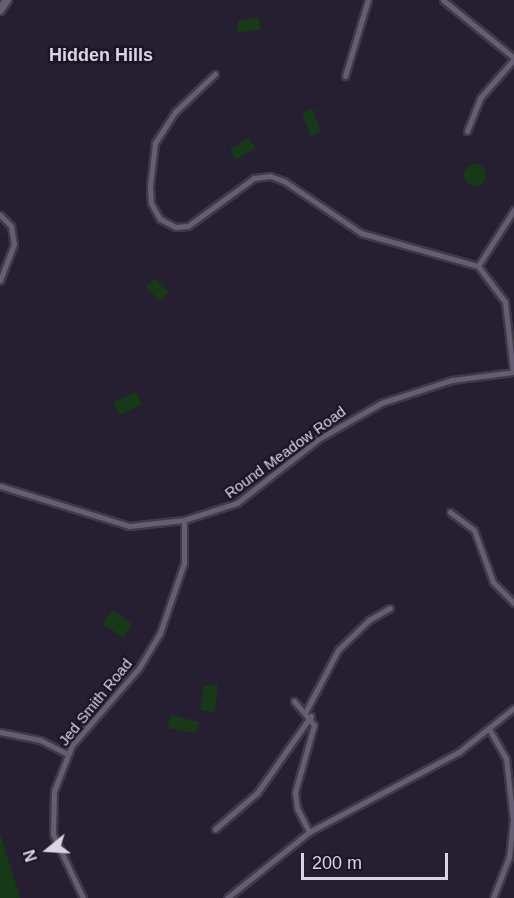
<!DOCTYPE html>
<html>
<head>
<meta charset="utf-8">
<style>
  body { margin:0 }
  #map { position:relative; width:514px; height:898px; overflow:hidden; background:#251f31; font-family:Helvetica,sans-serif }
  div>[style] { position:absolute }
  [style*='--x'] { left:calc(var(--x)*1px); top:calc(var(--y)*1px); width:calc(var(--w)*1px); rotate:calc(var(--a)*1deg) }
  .green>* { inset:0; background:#173918; transform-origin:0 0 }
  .round { border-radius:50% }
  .roads { filter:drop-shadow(2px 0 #3f3948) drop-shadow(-2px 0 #3f3948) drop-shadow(0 2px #3f3948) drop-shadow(0 -2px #3f3948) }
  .street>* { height:5px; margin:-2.5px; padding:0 2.5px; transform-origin:2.5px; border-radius:2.5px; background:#655e73 }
  .secondary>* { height:8px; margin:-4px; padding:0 4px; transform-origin:4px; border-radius:4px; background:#655e73 }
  span { translate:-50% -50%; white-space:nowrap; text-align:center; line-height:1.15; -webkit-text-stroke:5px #1c1527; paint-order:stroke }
  .street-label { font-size:15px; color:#d9d5e2 }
  .quarter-label { font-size:18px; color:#d9d5e2; font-weight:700 }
  .north { position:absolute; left:18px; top:820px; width:60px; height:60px; -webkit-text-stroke:4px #1c1527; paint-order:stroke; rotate:252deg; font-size:16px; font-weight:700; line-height:24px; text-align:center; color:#d9d5e2 }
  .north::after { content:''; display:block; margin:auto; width:21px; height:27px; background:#d9d5e2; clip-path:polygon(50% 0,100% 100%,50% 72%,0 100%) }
  .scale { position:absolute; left:301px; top:853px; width:147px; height:27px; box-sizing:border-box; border:3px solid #d9d5e2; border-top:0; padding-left:8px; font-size:18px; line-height:21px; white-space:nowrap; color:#d9d5e2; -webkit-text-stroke:4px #1c1527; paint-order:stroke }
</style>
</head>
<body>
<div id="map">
  <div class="green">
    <div style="clip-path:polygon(259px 17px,261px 30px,237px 32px,238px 21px)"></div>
    <div style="clip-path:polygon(312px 108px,321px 131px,311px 137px,302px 113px)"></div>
    <div style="clip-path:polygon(248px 138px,256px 148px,235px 160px,231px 149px)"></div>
    <div class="round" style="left:464px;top:164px;width:22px;height:22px"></div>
    <div style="left:155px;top:278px;width:20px;height:13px;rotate:45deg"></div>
    <div style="left:136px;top:392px;width:14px;height:25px;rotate:65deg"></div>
    <div style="left:112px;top:610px;width:25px;height:17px;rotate:34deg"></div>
    <div style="clip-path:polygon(218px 684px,215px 712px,200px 710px,204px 686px)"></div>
    <div style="clip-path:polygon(171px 715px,199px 722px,196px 733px,167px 728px)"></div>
    <div style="clip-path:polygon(0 833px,20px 898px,0 898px)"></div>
  </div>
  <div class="roads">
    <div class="street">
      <div style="--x:443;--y:0;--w:92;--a:39.2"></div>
      <div style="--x:215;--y:74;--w:55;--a:136.5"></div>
      <div style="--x:175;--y:112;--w:37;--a:123"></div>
      <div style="--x:155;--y:143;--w:43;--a:96.6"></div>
      <div style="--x:150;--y:186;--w:17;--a:87"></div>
      <div style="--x:151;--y:203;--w:18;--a:61"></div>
      <div style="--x:160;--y:219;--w:18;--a:27"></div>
      <div style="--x:176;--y:227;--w:12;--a:-5"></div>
      <div style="--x:188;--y:226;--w:82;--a:-36"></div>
      <div style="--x:254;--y:178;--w:16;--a:-7"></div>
      <div style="--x:270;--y:176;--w:15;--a:20"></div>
      <div style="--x:284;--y:181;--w:93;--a:34"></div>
      <div style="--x:361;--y:233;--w:122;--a:15.8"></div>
      <div style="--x:478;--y:266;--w:45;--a:53.1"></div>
      <div style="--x:505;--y:302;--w:70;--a:83.5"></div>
      <div style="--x:345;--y:76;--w:79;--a:-73.2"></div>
      <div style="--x:467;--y:131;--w:35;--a:-68"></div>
      <div style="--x:480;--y:98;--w:52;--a:-48.9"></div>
      <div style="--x:0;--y:215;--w:16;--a:45"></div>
      <div style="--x:11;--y:226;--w:18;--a:81"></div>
      <div style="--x:14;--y:244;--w:39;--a:111"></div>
      <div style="--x:478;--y:266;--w:67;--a:-57.3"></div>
      <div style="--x:0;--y:486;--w:135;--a:17.2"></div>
      <div style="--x:129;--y:526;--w:55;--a:-6.2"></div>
      <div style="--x:184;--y:520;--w:56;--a:-17.8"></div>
      <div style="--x:237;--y:503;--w:105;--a:-38.1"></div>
      <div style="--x:320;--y:438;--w:70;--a:-29.8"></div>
      <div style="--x:381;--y:403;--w:75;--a:-17.9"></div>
      <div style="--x:452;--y:380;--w:63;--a:-7.4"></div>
      <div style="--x:450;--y:512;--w:30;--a:37"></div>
      <div style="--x:474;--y:530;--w:55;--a:69.9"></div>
      <div style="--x:493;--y:582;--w:30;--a:45"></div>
      <div style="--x:294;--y:701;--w:31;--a:50"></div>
      <div style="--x:314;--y:725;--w:70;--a:105.8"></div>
      <div style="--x:295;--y:792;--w:16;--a:83"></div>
      <div style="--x:297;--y:808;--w:27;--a:63"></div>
      <div style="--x:306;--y:711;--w:69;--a:-62.3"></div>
      <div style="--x:338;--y:650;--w:43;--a:-44.1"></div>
      <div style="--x:369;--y:620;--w:24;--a:-30"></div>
      <div style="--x:489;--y:729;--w:34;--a:60"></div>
      <div style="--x:506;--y:758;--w:62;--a:83.6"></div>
      <div style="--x:513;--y:820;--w:37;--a:96"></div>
      <div style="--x:509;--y:857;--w:44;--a:111.3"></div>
      <div style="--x:0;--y:732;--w:41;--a:11.3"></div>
      <div style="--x:40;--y:740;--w:30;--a:27"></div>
      <div style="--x:215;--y:829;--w:55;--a:-40.6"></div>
      <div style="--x:257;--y:793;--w:94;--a:-55"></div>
      <div style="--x:83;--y:898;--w:71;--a:-115.1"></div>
      <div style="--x:53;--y:834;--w:43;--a:-88.7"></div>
      <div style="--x:54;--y:791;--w:49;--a:-68.6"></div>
      <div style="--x:72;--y:745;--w:102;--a:-49"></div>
      <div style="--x:139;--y:668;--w:41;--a:-59"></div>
      <div style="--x:160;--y:633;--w:74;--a:-71.1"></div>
      <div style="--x:184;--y:563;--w:43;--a:-90"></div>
      <div style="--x:227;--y:898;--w:105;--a:-38.8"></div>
      <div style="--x:309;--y:832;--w:170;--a:-28.1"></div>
      <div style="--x:459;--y:752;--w:70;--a:-38.7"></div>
    </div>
    <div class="secondary">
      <div style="--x:0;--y:10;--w:12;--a:-55"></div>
    </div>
  </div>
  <div class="street-label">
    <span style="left:285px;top:452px;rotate:-36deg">Round Meadow Road</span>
    <span style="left:95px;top:702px;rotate:-51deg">Jed Smith Road</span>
  </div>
  <div class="quarter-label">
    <span style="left:101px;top:55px">Hidden Hills</span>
  </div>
  <div class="north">N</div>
  <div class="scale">200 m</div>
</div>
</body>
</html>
